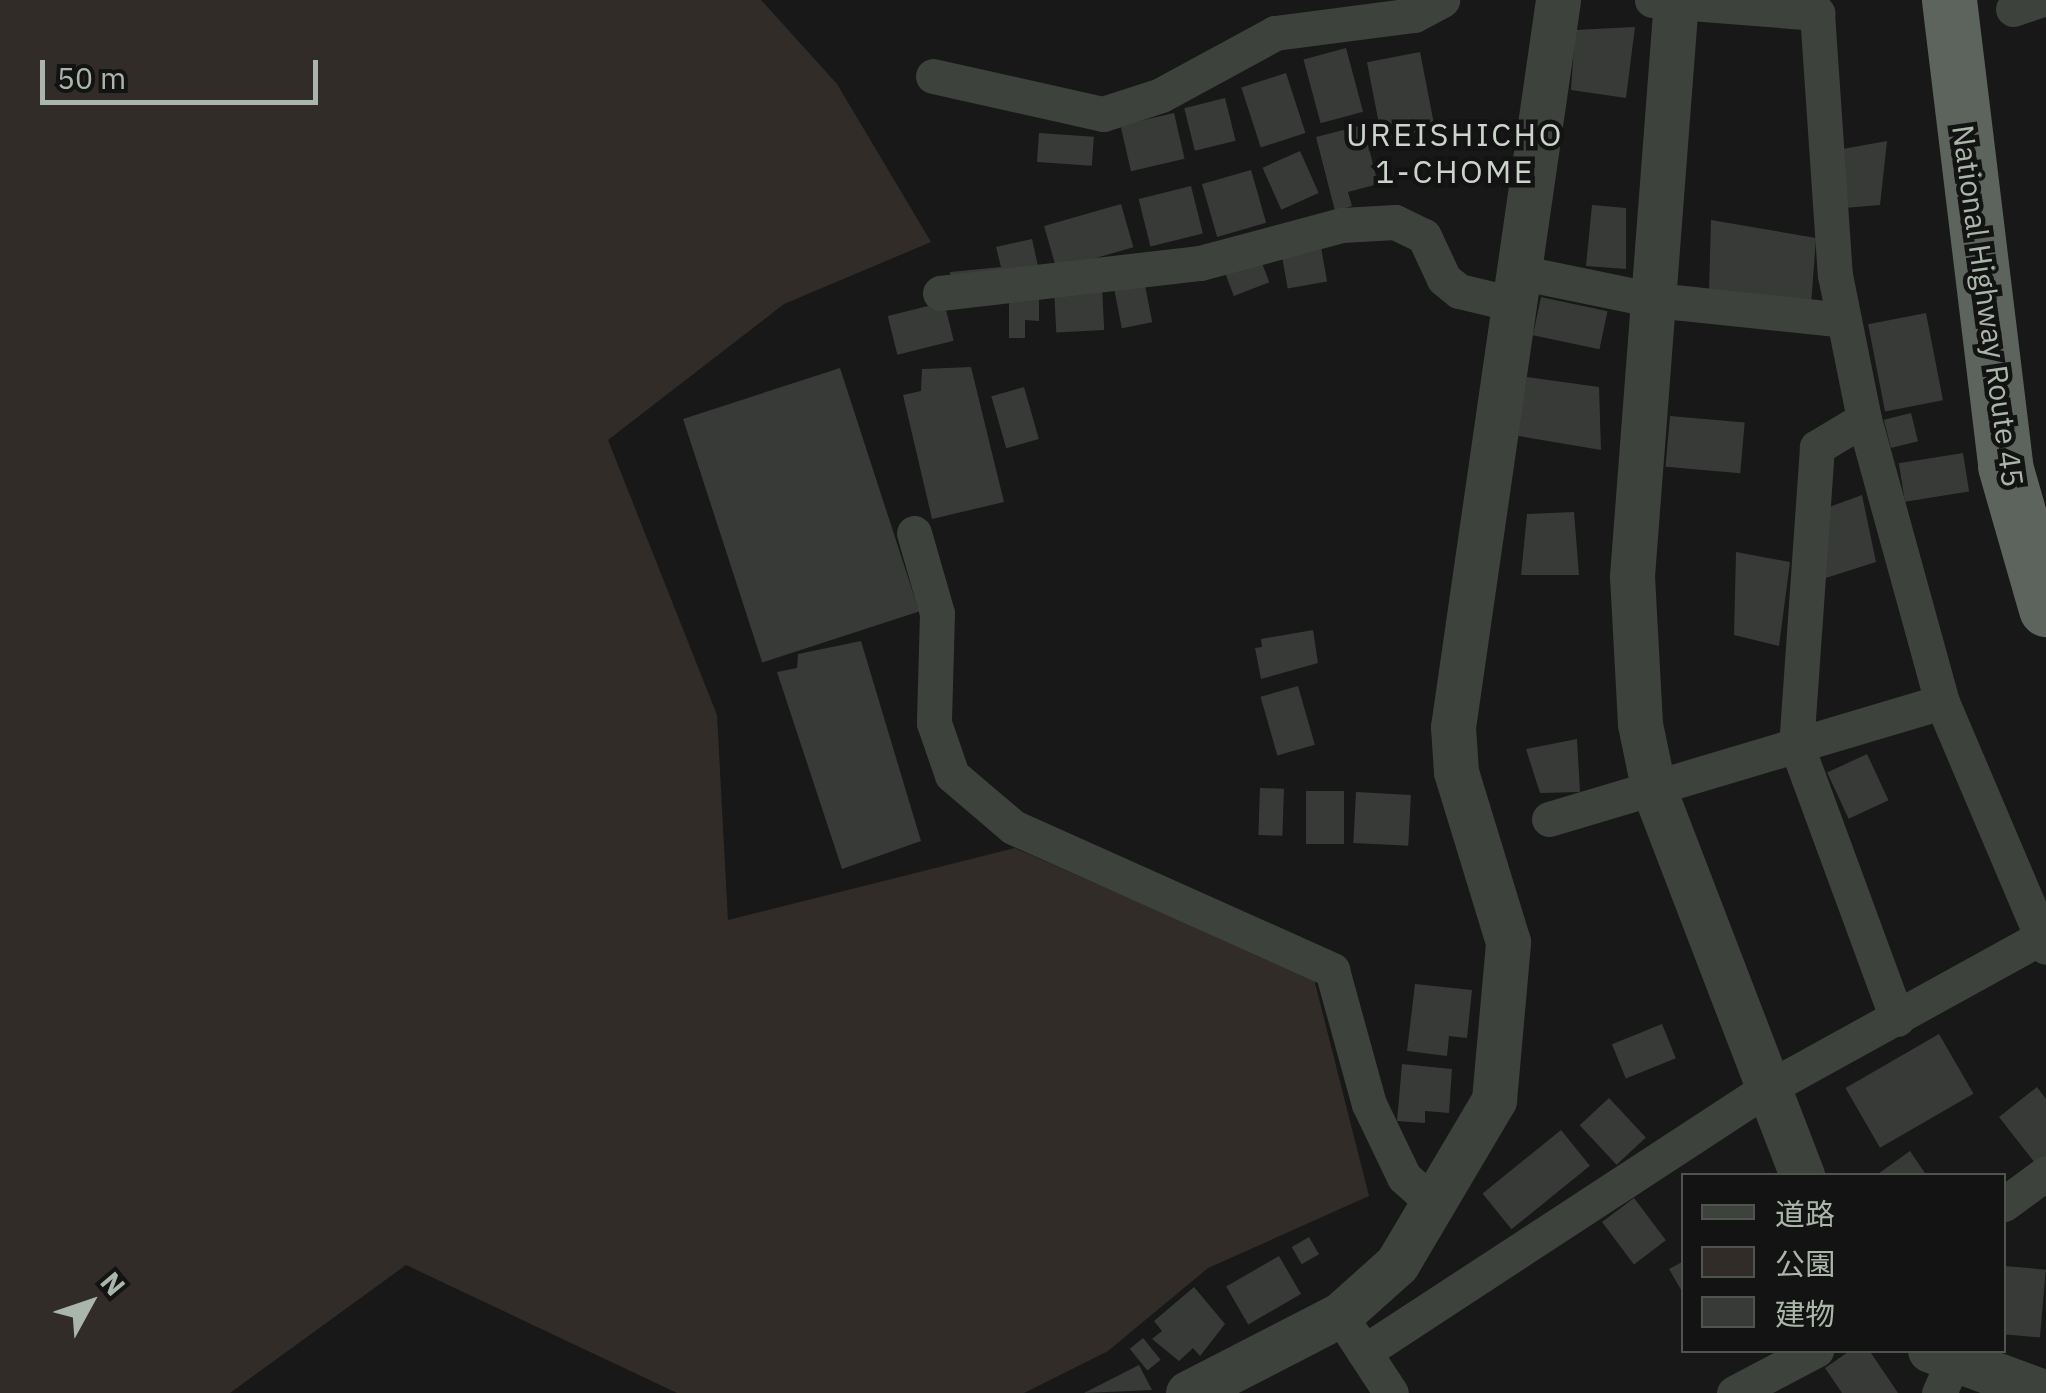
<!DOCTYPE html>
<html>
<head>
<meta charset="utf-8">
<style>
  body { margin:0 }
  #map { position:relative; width:2046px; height:1393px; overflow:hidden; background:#171817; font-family:"IBM Plex Sans","Noto Sans JP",sans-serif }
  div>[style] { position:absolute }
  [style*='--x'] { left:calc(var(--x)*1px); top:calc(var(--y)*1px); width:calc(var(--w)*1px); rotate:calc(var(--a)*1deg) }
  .green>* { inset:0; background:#322c29 }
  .building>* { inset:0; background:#373a37; transform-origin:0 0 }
  .minor>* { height:35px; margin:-17.5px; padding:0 17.5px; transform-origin:17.5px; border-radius:17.5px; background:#3d423d }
  .tertiary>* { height:45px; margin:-22.5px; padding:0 22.5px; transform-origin:22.5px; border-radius:22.5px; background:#3d423d }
  .trunk>* { height:55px; margin:-27.5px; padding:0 27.5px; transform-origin:27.5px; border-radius:27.5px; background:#5c645d }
  span { translate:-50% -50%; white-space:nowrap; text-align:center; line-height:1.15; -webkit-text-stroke:9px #121312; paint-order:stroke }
  .street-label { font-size:30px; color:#abb6aa }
  .neighbourhood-label { font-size:32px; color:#cbd3cb; letter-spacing:2.5px }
  .legend { position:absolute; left:1681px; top:1173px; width:325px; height:180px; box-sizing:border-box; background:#121312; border:2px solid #4f544f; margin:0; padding:12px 18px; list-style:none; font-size:30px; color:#abb6aa }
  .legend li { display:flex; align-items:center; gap:20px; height:50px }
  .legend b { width:50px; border:2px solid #4f544f }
  .north { position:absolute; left:40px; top:1253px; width:100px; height:100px; -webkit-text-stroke:8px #121312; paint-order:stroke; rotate:50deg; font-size:28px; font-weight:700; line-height:40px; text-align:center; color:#abb6aa }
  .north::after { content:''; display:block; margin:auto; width:35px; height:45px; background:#abb6aa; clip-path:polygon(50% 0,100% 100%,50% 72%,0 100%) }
  .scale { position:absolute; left:40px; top:60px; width:278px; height:45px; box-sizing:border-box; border:5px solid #abb6aa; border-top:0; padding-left:12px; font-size:30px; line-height:35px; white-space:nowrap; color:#abb6aa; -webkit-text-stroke:8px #121312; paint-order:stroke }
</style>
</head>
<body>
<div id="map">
  <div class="green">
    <div style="clip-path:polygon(0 0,761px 0,837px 84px,931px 242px,784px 304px,608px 440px,717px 715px,728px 920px,1015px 848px,1314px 979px,1369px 1196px,1208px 1268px,1108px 1351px,1024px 1393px,677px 1393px,406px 1265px,230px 1393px,0 1393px)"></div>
  </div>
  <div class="building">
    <div style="clip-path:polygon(1635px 27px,1626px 98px,1571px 90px,1575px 30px)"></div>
    <div style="left:1346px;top:48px;width:66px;height:44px;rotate:75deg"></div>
    <div style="left:1420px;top:52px;width:78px;height:54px;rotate:79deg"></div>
    <div style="left:1286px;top:73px;width:63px;height:47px;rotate:72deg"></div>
    <div style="left:1225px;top:98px;width:44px;height:42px;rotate:76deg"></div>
    <div style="left:1174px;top:113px;width:47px;height:55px;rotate:77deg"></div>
    <div style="clip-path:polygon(1363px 125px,1378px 184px,1348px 192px,1352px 206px,1335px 211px,1316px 137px)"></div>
    <div style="left:1039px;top:133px;width:55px;height:29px;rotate:4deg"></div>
    <div style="clip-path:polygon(1887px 141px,1880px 205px,1844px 208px,1837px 150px)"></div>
    <div style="left:1300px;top:151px;width:46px;height:41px;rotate:66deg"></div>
    <div style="left:1251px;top:170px;width:55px;height:51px;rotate:74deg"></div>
    <div style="left:1191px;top:186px;width:49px;height:54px;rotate:76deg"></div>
    <div style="left:1121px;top:204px;width:45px;height:80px;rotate:74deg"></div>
    <div style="clip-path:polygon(1592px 205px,1626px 208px,1626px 269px,1586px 266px)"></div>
    <div style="clip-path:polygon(1711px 220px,1816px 238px,1811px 305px,1709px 293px)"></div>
    <div style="clip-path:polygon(1032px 239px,1040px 275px,951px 283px,950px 272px,1001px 267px,996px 247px)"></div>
    <div style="left:1321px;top:247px;width:35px;height:40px;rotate:80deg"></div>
    <div style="left:1260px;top:258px;width:26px;height:38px;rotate:69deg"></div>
    <div style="left:1144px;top:280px;width:43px;height:31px;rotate:79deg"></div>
    <div style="left:1102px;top:287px;width:43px;height:48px;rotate:87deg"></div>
    <div style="clip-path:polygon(1009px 291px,1039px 291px,1039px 321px,1025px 320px,1025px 338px,1009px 338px)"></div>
    <div style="left:1541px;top:297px;width:68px;height:39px;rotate:12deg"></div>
    <div style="left:944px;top:302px;width:40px;height:58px;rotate:76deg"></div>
    <div style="left:1926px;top:313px;width:89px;height:59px;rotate:79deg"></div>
    <div style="clip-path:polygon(971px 367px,1004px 502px,932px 519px,903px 395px,921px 391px,922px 369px)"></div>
    <div style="left:840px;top:368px;width:256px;height:165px;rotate:72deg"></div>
    <div style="clip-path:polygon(1527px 377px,1599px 387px,1601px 450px,1513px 435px)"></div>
    <div style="left:1024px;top:387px;width:54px;height:34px;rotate:74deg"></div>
    <div style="left:1911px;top:413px;width:29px;height:28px;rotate:76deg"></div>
    <div style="left:1670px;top:416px;width:75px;height:51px;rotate:5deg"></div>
    <div style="left:1963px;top:453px;width:39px;height:65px;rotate:81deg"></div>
    <div style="clip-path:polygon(1862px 495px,1876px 562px,1807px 584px,1813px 513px)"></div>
    <div style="clip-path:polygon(1574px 512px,1579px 575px,1521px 575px,1527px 514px)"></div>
    <div style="clip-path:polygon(1736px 552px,1790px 562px,1779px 646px,1734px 635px)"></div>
    <div style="clip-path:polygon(1313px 630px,1318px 663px,1261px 679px,1255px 648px,1262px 647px,1261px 639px)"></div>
    <div style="clip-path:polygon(861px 641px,921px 841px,842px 869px,777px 672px,797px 668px,798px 654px)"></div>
    <div style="left:1298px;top:686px;width:61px;height:39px;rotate:74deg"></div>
    <div style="clip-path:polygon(1577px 739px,1580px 792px,1540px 793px,1526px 749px)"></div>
    <div style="left:1867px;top:754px;width:51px;height:44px;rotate:65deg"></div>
    <div style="left:1260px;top:788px;width:24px;height:47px;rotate:2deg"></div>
    <div style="left:1306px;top:791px;width:38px;height:53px"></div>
    <div style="left:1356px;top:792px;width:55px;height:51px;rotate:3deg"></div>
    <div style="clip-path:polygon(1415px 984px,1472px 990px,1467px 1038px,1449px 1036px,1447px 1056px,1407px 1051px)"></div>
    <div style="left:1662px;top:1024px;width:37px;height:54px;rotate:68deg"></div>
    <div style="left:1939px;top:1034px;width:69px;height:108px;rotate:60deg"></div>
    <div style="clip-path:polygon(1402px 1064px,1452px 1069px,1449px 1113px,1425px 1111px,1425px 1123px,1397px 1121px)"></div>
    <div style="clip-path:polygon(2037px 1087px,2046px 1099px,2046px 1161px,2038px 1167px,1999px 1117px)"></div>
    <div style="left:1609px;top:1098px;width:54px;height:40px;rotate:47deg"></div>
    <div style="left:1561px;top:1130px;width:46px;height:101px;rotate:51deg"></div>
    <div style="clip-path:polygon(1910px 1151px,1927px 1176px,1875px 1176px)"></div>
    <div style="left:1634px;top:1198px;width:53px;height:40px;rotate:53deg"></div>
    <div style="left:1309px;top:1237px;width:20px;height:20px;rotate:60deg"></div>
    <div style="left:1279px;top:1256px;width:44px;height:61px;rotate:60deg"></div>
    <div style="clip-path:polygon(1684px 1261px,1684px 1295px,1669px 1269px)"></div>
    <div style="left:2004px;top:1266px;width:42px;height:68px;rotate:5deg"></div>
    <div style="clip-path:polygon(1194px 1287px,1225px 1324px,1200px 1356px,1193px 1348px,1179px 1361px,1152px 1339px,1162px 1331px,1154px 1321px)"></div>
    <div style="left:1143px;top:1338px;width:28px;height:17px;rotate:51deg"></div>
    <div style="clip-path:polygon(1851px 1350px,1869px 1350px,1898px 1393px,1842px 1393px,1825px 1368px)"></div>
    <div style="clip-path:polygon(1139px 1365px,1152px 1390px,1084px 1393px)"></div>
  </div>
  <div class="minor">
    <div style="--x:1652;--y:0;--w:166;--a:4.5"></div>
    <div style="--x:1817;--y:13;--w:263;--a:86.1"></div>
    <div style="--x:1835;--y:275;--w:147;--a:78.6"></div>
    <div style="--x:1864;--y:419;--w:294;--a:74.6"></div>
    <div style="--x:1942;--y:702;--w:266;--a:67"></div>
    <div style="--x:2013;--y:9;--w:28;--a:-19"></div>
    <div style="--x:933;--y:76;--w:174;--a:12.6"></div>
    <div style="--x:1103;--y:114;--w:61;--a:-18.1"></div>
    <div style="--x:1161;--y:95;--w:130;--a:-28.5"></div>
    <div style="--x:1275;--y:33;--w:140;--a:-7.4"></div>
    <div style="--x:1414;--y:15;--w:32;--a:-28"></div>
    <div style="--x:1518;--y:272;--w:140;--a:11.6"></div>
    <div style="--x:1655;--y:300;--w:190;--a:6"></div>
    <div style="--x:940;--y:293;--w:262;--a:-6.6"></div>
    <div style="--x:1200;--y:263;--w:147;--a:-15"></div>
    <div style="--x:1342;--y:225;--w:53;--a:-3.2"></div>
    <div style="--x:1395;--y:222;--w:32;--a:26"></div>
    <div style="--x:1424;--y:236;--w:47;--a:65.1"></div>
    <div style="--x:1444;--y:279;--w:19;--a:39"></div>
    <div style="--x:1459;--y:291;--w:56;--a:13.5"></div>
    <div style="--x:1864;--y:419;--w:55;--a:149.2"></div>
    <div style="--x:1817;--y:447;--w:298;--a:94"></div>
    <div style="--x:1796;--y:744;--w:293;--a:69.8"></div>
    <div style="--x:914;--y:533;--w:83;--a:74"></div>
    <div style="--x:937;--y:613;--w:110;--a:91.6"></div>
    <div style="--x:934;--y:723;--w:55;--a:70.9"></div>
    <div style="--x:952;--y:775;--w:80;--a:40.4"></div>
    <div style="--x:1013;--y:827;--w:350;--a:24.1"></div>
    <div style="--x:1332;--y:970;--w:139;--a:74.6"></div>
    <div style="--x:1369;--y:1104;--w:81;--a:64.4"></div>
    <div style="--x:1404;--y:1177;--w:39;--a:42"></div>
    <div style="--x:1549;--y:819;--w:410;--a:-16.6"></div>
    <div style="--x:2004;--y:1204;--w:52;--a:-36.4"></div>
    <div style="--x:1353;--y:1335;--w:69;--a:56.8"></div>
    <div style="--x:1364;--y:1352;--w:483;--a:-33.2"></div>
    <div style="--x:1768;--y:1088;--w:311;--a:-28.9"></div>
    <div style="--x:1734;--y:1393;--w:93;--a:-27.7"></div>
    <div style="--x:1939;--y:1393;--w:34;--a:-66"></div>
  </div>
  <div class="tertiary">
    <div style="--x:1676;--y:0;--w:578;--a:94.37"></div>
    <div style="--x:1632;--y:576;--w:148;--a:86.9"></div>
    <div style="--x:1640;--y:724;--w:64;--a:78.3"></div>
    <div style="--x:1653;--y:787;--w:417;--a:69"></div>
    <div style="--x:1930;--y:1350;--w:124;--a:20.3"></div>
    <div style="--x:1188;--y:1393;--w:171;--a:-27.2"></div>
    <div style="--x:1340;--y:1315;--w:76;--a:-41.8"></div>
    <div style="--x:1397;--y:1264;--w:191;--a:-59.4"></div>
    <div style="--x:1494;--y:1100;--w:159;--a:-84.9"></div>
    <div style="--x:1508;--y:942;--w:178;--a:-107"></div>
    <div style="--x:1456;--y:772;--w:45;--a:-93.8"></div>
    <div style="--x:1453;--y:727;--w:735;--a:-81.78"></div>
  </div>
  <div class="trunk">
    <div style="--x:1949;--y:0;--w:469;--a:83.1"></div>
    <div style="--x:2005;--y:466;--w:149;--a:74"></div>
  </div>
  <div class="street-label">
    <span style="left:1988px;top:306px;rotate:82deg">National Highway Route 45</span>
  </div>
  <div class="neighbourhood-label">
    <span style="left:1455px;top:153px">UREISHICHO<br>1-CHOME</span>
  </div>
  <ul class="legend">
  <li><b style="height:12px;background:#3d423d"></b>道路</li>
  <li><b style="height:28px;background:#322c29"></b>公園</li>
  <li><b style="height:28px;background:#373a37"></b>建物</li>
  </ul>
  <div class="north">N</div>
  <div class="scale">50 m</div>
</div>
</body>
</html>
